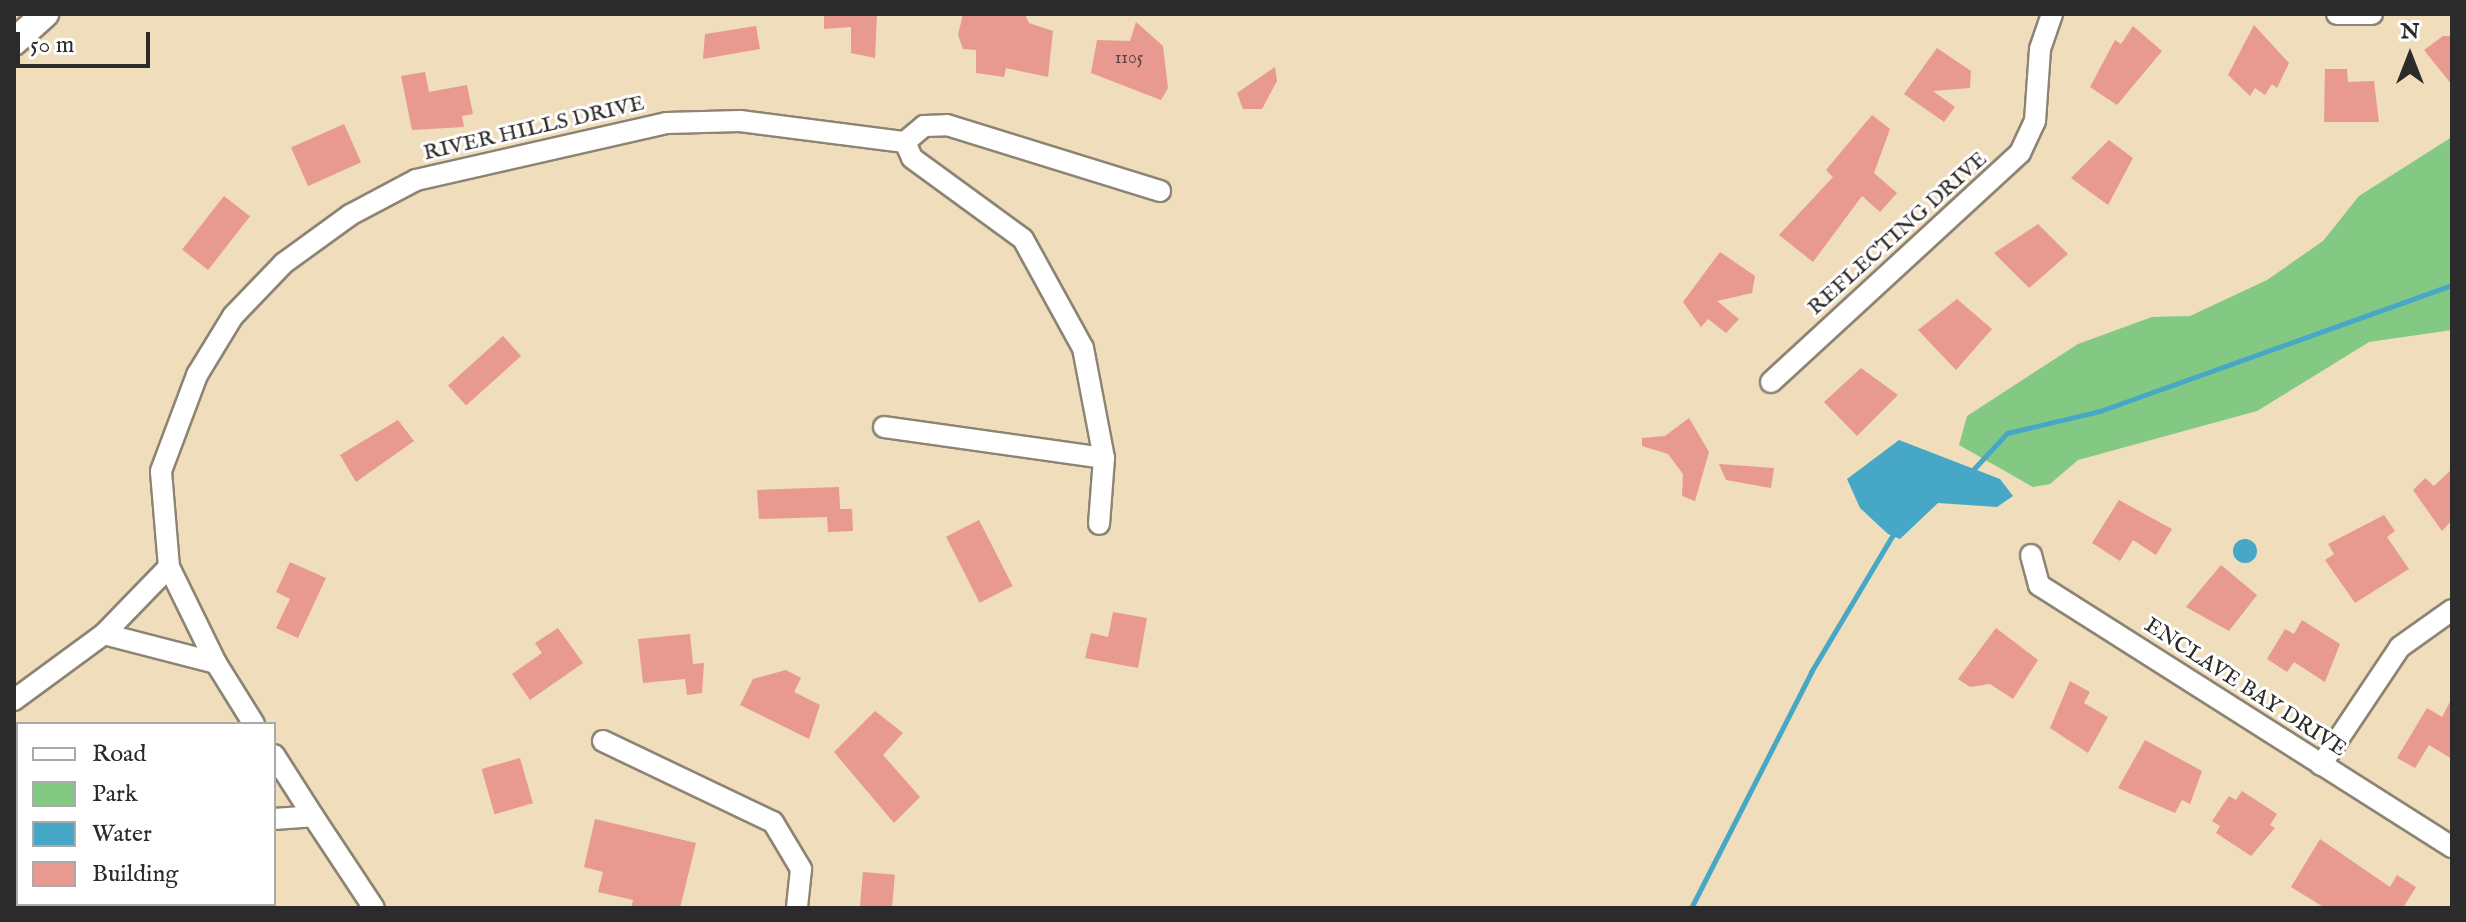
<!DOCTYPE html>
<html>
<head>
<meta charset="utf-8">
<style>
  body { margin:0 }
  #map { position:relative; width:2466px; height:922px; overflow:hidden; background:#efddbc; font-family:"IM FELL English",serif }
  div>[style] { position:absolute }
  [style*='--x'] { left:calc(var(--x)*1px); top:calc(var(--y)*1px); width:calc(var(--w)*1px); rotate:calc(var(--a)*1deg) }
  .green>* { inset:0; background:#83c984 }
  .water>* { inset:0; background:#47a7c6 }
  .round { border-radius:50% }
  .stream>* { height:5px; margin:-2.5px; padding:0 2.5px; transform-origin:2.5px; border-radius:2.5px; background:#47a7c6 }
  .building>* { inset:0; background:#e89990; transform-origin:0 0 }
  .roads { filter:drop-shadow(2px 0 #8d8474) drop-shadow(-2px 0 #8d8474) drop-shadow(0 2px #8d8474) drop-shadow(0 -2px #8d8474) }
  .minor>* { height:20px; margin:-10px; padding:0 10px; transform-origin:10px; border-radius:10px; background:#fff }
  .major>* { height:26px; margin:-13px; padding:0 13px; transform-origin:13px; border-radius:13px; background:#fff }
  span { translate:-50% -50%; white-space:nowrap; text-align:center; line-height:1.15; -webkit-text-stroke:6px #fff; paint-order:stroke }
  .number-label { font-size:18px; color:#5a4644 }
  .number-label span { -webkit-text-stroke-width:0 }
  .street-label { font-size:22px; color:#2b2b2b }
  .frame { position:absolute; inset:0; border:16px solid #2b2b2b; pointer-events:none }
  .legend { position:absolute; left:16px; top:722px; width:260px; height:184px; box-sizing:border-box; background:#fff; border:2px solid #aaa; margin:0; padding:10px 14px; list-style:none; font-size:24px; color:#2b2b2b }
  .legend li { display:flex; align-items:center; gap:16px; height:40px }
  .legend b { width:40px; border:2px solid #aaa }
  .north { position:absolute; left:2370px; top:16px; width:80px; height:80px; -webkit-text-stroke:6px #fff; paint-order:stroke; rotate:0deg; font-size:22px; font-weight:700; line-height:32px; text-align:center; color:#2b2b2b }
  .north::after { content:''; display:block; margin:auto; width:28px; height:36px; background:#2b2b2b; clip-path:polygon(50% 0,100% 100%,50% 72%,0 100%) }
  .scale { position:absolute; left:16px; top:32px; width:134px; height:36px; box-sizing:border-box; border:4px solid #2b2b2b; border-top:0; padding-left:10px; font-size:24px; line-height:28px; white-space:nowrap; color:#2b2b2b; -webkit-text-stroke:6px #fff; paint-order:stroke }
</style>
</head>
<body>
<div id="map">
  <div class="green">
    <div style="clip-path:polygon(2452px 137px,2452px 330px,2369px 342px,2257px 411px,2078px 460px,2050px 484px,2033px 487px,1959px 445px,1967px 416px,2078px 344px,2152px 317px,2190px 316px,2267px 280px,2323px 241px,2359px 196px)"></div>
  </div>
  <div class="water">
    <div style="clip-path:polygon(1899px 440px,2000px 479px,2013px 496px,1997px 507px,1938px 503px,1900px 539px,1888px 534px,1860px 508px,1847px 479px)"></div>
    <div class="round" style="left:2233px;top:539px;width:24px;height:24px"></div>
  </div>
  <div class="stream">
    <div style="--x:1970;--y:473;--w:54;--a:-47.2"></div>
    <div style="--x:2007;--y:433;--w:96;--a:-13.3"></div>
    <div style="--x:2100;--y:411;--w:374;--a:-19.7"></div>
    <div style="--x:1691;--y:908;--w:265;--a:-63"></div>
    <div style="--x:1811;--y:672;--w:162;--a:-59.2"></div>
  </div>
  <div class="building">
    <div style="clip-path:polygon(824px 14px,877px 14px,875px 58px,851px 53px,851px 27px,824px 29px)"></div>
    <div style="clip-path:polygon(963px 14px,1025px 14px,1029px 23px,1053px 31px,1048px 77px,1006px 68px,1004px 77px,976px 73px,976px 50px,963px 49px,958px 35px)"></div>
    <div style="clip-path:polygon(1136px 22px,1163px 46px,1168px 88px,1161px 100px,1091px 73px,1097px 40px,1130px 41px)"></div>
    <div style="clip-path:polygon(2254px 25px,2289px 63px,2277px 88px,2272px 84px,2265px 95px,2255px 88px,2250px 96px,2228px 75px)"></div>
    <div style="clip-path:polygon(756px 26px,760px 49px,703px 59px,705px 34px)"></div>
    <div style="clip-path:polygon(2133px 26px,2162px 51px,2117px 105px,2090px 87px,2115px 40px,2121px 44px)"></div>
    <div style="clip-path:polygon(2443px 36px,2452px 36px,2452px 85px,2424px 50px)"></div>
    <div style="clip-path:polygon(1937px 48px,1971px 71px,1970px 88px,1933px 91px,1955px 107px,1944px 122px,1904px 94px)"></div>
    <div style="clip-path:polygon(1275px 67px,1277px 81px,1262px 109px,1243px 109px,1237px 93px)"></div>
    <div style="clip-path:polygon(2325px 69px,2347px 69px,2348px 82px,2374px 81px,2379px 122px,2324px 122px)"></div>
    <div style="clip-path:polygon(425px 72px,429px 92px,467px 85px,473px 114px,462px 116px,464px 127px,412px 130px,401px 76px)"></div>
    <div style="clip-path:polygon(1872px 115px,1890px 129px,1874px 173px,1897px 193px,1880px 212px,1862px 196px,1813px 262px,1779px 235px,1833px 177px,1826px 170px)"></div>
    <div style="left:344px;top:124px;width:42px;height:58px;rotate:66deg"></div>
    <div style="clip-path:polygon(2109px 140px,2133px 158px,2108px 205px,2071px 178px)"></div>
    <div style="left:224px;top:196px;width:33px;height:68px;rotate:38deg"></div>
    <div style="clip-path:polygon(2038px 224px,2068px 254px,2029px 288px,1994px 253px)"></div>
    <div style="clip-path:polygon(1720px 252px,1755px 276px,1752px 293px,1717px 301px,1739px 319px,1726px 333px,1708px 319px,1701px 327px,1683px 302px)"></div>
    <div style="clip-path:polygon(1957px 299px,1992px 329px,1956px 370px,1918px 330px)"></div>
    <div style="left:503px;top:336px;width:27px;height:74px;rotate:48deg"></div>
    <div style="clip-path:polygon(1861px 368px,1898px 395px,1857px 436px,1824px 402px)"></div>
    <div style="clip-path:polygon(1689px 418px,1709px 452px,1695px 501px,1682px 496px,1683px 474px,1668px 454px,1642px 446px,1642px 438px,1665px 436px)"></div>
    <div style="clip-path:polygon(398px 420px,414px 441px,356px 482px,340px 455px)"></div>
    <div style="clip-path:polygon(1719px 464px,1774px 468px,1771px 488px,1726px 480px)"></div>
    <div style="clip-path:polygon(2452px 469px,2452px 520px,2442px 531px,2413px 490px,2425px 478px,2434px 486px)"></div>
    <div style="clip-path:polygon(839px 487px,840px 509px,852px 509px,853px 531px,828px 532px,827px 517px,759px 519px,757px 490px)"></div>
    <div style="clip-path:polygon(2119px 500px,2172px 529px,2156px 555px,2133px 540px,2120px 561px,2092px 543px)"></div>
    <div style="clip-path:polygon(2384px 515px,2395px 531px,2387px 537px,2409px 569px,2355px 603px,2325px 560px,2334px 554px,2328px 544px)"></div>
    <div style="left:979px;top:520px;width:74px;height:37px;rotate:63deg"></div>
    <div style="clip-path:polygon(290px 562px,326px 578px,298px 638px,276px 628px,290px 599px,276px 592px)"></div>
    <div style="clip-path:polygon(2221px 565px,2257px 595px,2229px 631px,2186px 607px)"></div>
    <div style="clip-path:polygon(1113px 612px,1147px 618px,1138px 668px,1085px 658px,1091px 633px,1108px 637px)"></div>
    <div style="clip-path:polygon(2302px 620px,2340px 644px,2325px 682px,2294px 662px,2287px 672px,2267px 659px,2285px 629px,2294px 634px)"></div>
    <div style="clip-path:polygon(558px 628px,583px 663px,530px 700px,512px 674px,542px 653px,535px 643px)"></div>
    <div style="clip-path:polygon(1996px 628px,2038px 660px,2013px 699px,1990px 684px,1970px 687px,1958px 679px)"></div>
    <div style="clip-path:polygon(690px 634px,693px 664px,704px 663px,702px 693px,687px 695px,685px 679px,643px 683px,638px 639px)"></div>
    <div style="clip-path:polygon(786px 670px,801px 678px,794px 692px,820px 705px,809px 739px,740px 705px,753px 679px)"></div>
    <div style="clip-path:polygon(2070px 681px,2090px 692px,2084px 703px,2108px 717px,2088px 753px,2050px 728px)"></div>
    <div style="clip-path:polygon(2452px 698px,2452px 759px,2429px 745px,2415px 768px,2397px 758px,2427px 708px,2442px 717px)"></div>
    <div style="clip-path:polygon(875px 711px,903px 733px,883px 755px,920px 797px,894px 823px,834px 752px)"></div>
    <div style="clip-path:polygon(2145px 740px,2202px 771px,2190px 804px,2182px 800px,2175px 813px,2118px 788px)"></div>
    <div style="left:520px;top:758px;width:47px;height:40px;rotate:74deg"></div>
    <div style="clip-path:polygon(2242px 791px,2277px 814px,2270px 825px,2275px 828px,2251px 856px,2216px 833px,2220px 826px,2212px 821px,2229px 796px,2236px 800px)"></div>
    <div style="clip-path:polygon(595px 819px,696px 843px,680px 908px,631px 908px,633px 900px,598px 892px,603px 872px,584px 867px)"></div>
    <div style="clip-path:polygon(2320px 839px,2390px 887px,2397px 875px,2416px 887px,2403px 908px,2325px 908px,2291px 887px)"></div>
    <div style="left:863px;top:872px;width:32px;height:36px;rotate:5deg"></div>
  </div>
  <div class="roads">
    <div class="minor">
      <div style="--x:2337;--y:14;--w:35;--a:0"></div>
      <div style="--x:905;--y:142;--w:17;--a:66"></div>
      <div style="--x:912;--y:158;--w:137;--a:36.1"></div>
      <div style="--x:1023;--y:239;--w:124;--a:61.2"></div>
      <div style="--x:1083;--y:348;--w:112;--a:79.2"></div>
      <div style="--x:1104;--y:458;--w:66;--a:94.3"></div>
      <div style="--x:905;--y:142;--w:25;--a:-40"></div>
      <div style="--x:924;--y:126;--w:23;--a:-2"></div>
      <div style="--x:947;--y:125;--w:223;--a:17.2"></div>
      <div style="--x:1771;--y:382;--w:338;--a:-42.6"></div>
      <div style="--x:2020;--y:153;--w:35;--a:-65"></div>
      <div style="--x:2035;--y:121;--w:72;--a:-86"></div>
      <div style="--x:2040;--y:49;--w:37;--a:-71"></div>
      <div style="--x:884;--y:427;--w:222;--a:8"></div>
      <div style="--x:2031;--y:555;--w:31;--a:75"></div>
      <div style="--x:2039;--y:585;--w:489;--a:32.4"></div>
      <div style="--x:169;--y:567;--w:107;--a:63.9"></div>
      <div style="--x:104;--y:634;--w:116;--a:14.5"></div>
      <div style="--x:216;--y:663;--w:72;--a:58.1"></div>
      <div style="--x:14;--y:700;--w:112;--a:-36.3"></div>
      <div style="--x:104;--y:634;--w:93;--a:-45.9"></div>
      <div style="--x:169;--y:567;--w:96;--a:-94.8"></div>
      <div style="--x:161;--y:471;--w:103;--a:-69.4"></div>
      <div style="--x:197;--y:375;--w:69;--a:-58.6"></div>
      <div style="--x:233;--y:316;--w:74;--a:-46.1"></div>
      <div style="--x:284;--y:263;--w:82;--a:-36"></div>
      <div style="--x:350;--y:215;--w:75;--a:-27.9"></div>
      <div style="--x:416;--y:180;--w:257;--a:-12.8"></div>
      <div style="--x:667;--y:123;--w:73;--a:-1.6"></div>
      <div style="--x:740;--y:121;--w:166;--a:7.3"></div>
      <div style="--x:603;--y:741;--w:188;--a:25.5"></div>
      <div style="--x:773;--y:822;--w:55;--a:59.2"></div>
      <div style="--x:801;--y:869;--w:39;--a:96"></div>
      <div style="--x:274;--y:755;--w:72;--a:57.4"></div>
      <div style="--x:2321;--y:765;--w:142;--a:-56.2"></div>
      <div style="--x:2400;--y:647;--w:64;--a:-35.4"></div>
      <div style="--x:274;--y:819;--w:39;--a:-4"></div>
      <div style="--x:313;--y:816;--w:110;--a:56.5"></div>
      <div style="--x:206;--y:908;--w:4;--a:-63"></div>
    </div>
    <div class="major">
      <div style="--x:14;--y:42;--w:42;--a:-42.1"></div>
    </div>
  </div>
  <div class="number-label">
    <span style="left:1129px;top:59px">1105</span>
  </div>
  <div class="street-label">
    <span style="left:534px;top:129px;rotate:-13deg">RIVER HILLS DRIVE</span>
    <span style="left:1898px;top:234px;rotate:-42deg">REFLECTING DRIVE</span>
    <span style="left:2245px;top:688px;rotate:33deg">ENCLAVE BAY DRIVE</span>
  </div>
  <div class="frame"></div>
  <ul class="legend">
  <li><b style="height:10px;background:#fff"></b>Road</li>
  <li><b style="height:22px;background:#83c984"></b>Park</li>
  <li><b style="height:22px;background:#47a7c6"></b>Water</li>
  <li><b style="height:22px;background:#e89990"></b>Building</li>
  </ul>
  <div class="north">N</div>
  <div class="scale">50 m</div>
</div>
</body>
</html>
